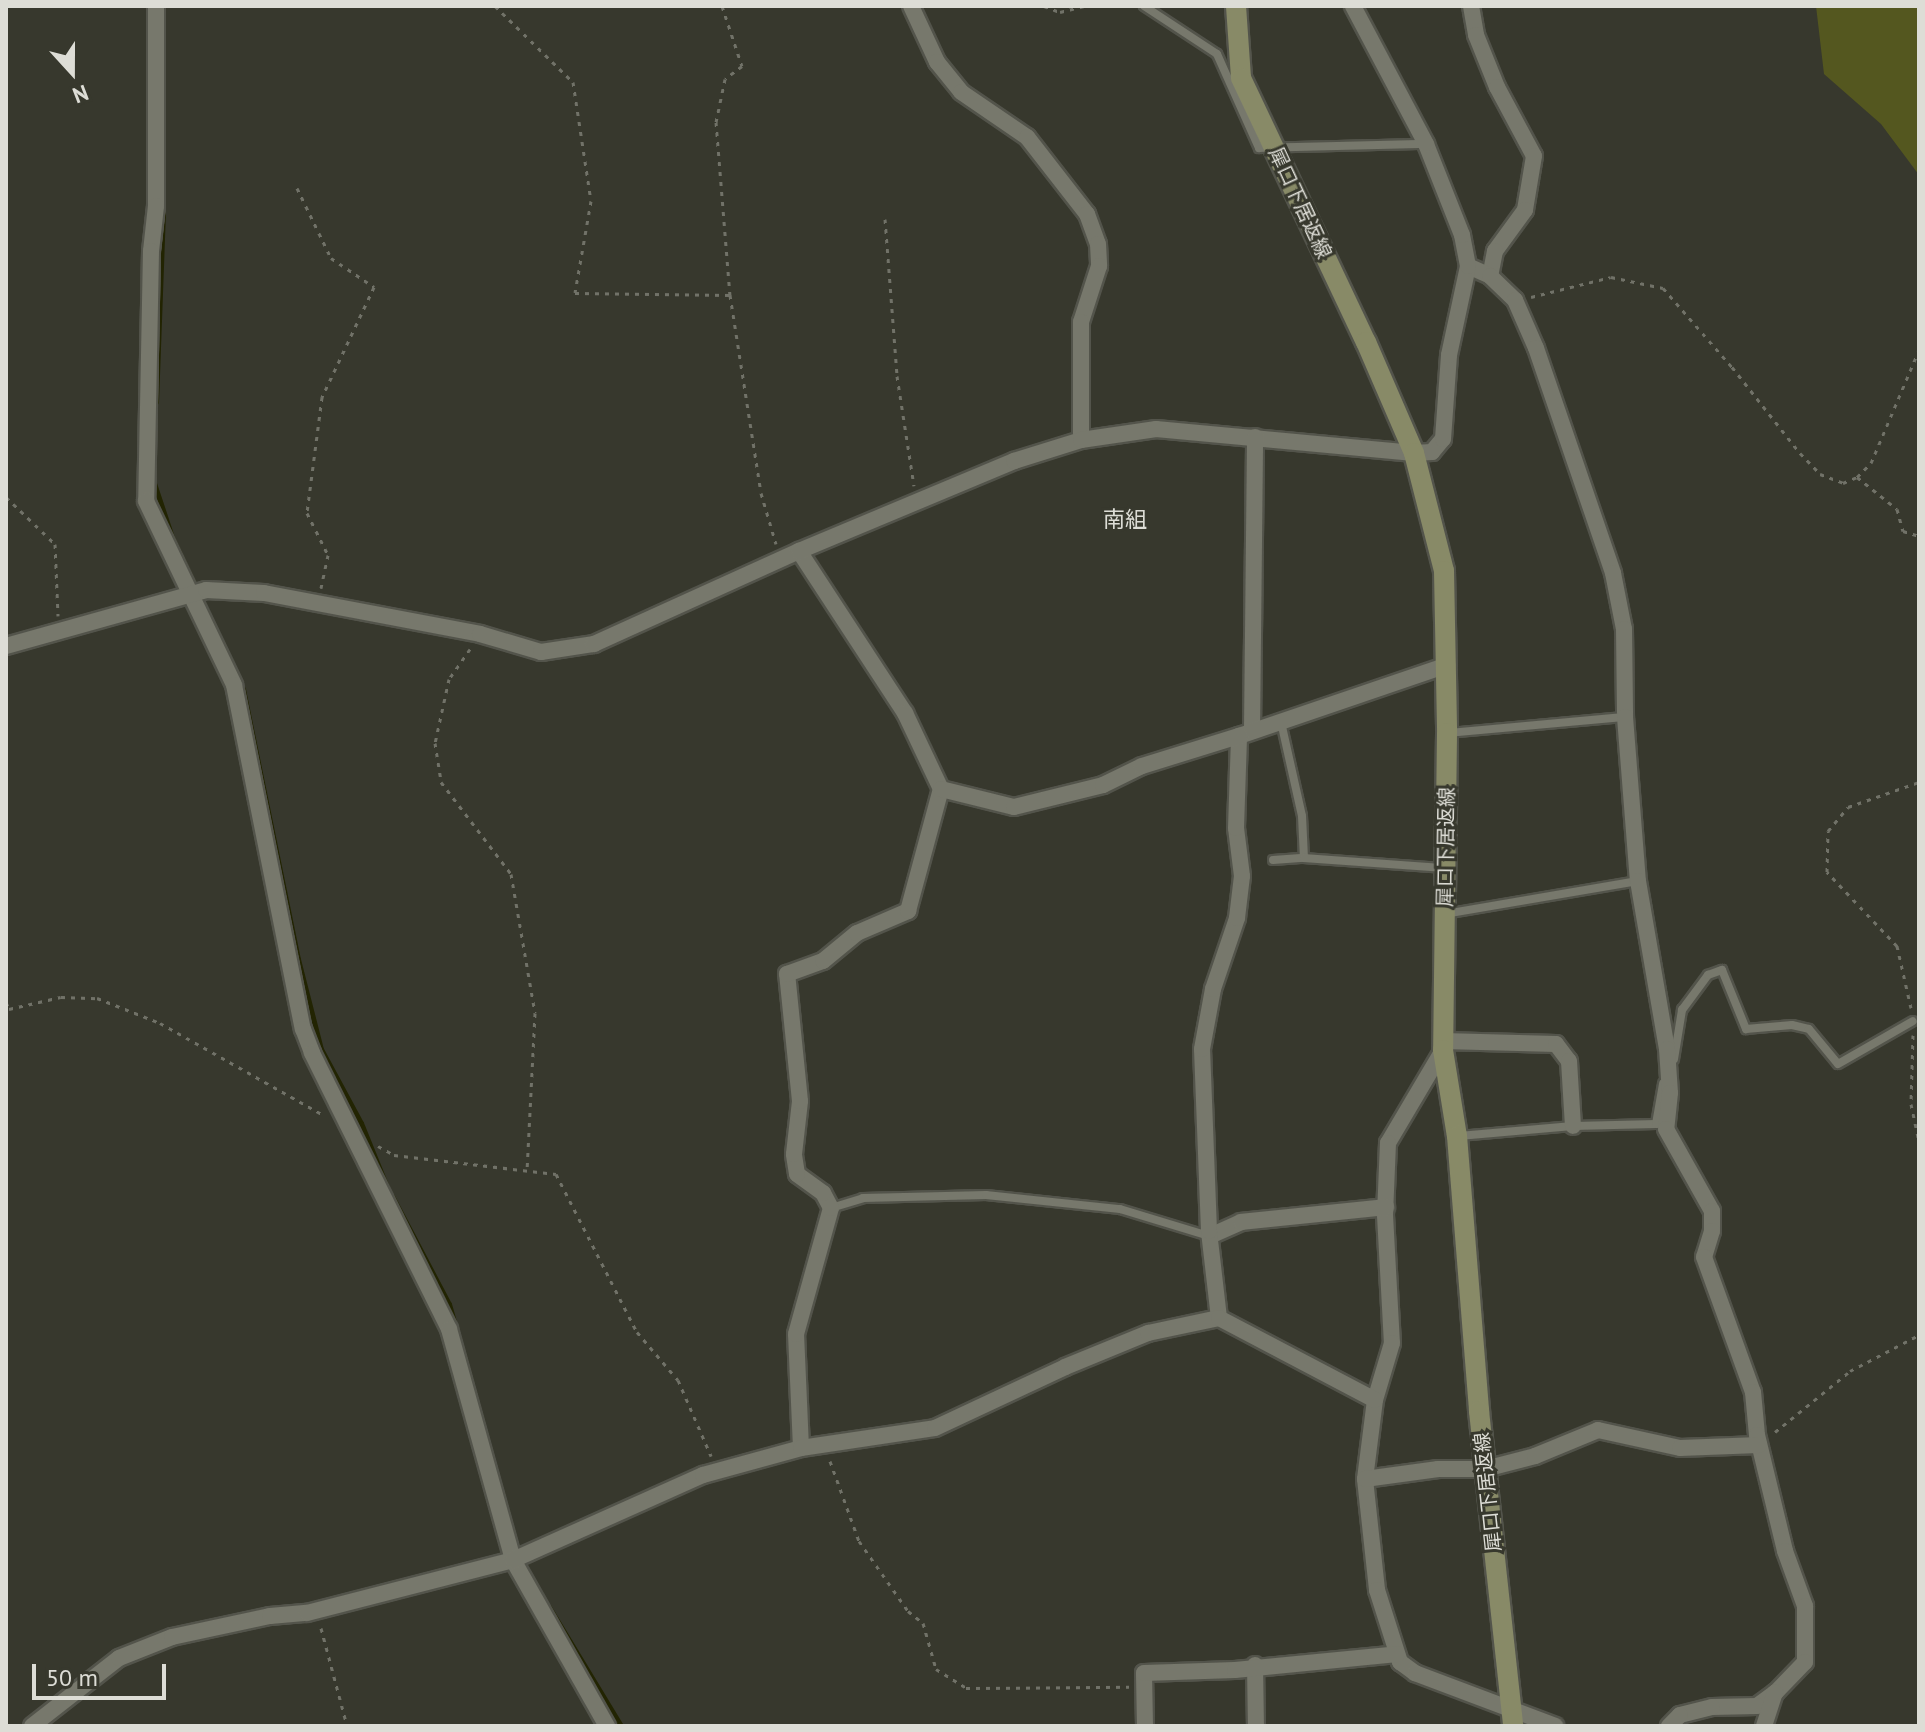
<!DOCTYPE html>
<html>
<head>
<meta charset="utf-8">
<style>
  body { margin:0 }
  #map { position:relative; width:1925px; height:1732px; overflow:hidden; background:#37382d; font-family:"PT Sans","Noto Sans JP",sans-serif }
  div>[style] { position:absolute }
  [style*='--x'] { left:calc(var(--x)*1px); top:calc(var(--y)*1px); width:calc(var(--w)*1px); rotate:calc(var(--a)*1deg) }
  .green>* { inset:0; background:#54571f }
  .stream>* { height:5px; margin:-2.5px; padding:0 2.5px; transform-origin:2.5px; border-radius:2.5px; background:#222402 }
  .path>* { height:3px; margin-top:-1.5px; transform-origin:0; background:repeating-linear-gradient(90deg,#717268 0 4px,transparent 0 10px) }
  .roads { filter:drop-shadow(2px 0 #53544b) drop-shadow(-2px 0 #53544b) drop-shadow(0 2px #53544b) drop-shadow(0 -2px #53544b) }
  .service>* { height:8px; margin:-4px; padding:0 4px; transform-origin:4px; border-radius:4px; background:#77786c }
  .minor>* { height:16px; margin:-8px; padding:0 8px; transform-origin:8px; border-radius:8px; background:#77786c }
  .secondary>* { height:20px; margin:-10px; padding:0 10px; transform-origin:10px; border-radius:10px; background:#888a67 }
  span { translate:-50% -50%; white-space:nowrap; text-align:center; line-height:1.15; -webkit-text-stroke:6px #37382d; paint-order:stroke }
  .street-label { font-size:20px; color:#ddddd6 }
  .neighbourhood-label { font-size:22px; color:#ddddd6 }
  .frame { position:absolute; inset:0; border:8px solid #ddddd6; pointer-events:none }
  .north { position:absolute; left:32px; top:32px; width:80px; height:80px; -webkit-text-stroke:6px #37382d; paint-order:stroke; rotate:159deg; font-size:22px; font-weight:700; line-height:32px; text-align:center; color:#ddddd6 }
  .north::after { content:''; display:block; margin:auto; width:28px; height:36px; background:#ddddd6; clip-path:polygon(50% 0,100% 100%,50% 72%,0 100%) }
  .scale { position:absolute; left:32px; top:1664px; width:134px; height:36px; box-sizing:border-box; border:4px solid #ddddd6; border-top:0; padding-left:10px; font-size:24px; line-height:28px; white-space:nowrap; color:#ddddd6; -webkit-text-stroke:6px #37382d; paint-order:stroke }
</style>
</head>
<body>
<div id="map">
  <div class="green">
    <div style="clip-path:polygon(1816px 6px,1919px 6px,1919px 175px,1881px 124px,1824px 74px)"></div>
  </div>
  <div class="stream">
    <div style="--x:156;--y:402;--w:189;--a:-87.9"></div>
    <div style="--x:153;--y:480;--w:60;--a:71.6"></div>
    <div style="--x:172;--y:537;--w:82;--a:64.7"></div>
    <div style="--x:243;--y:689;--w:276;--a:78.5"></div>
    <div style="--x:298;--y:959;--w:93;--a:75.7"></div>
    <div style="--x:321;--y:1049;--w:84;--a:61.6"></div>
    <div style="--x:361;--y:1123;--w:69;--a:67.9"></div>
    <div style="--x:392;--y:1196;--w:122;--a:62.2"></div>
    <div style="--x:449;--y:1304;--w:40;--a:74"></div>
    <div style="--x:549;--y:1607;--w:139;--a:58.8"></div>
  </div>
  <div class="path">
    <div style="--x:495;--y:6;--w:109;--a:44.3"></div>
    <div style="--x:573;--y:82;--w:120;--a:81.4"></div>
    <div style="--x:591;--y:201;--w:93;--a:99.9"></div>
    <div style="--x:575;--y:293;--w:155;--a:0.7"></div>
    <div style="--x:722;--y:6;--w:63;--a:71.6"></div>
    <div style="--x:742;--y:66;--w:21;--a:143"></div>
    <div style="--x:725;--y:79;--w:44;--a:101.8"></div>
    <div style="--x:716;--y:122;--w:174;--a:85.4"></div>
    <div style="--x:730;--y:295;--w:200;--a:81.1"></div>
    <div style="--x:761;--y:493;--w:53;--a:73.6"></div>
    <div style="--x:1044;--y:6;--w:17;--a:21"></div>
    <div style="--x:1060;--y:12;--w:25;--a:-14"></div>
    <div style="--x:297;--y:188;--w:78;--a:64.1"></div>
    <div style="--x:331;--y:258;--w:52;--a:34"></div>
    <div style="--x:374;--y:287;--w:122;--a:115.3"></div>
    <div style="--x:322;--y:397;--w:117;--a:97.4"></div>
    <div style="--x:307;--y:513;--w:47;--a:63.4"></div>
    <div style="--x:328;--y:555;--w:34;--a:102"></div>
    <div style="--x:885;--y:219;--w:157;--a:85.6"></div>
    <div style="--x:897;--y:376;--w:111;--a:81.2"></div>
    <div style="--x:1531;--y:297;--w:82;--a:-14"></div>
    <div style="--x:1611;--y:277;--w:53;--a:11.9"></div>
    <div style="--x:1663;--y:288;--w:105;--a:48.9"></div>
    <div style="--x:1732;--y:367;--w:110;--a:51.7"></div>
    <div style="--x:1800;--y:453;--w:29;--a:46"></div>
    <div style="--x:1820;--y:474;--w:25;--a:21"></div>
    <div style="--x:1843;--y:483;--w:15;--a:-23"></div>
    <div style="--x:1857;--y:477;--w:20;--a:-45"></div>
    <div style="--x:1871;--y:463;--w:123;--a:-67"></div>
    <div style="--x:1857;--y:477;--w:51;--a:38.7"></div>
    <div style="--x:1897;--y:509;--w:23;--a:75"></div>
    <div style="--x:1903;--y:531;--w:17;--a:17"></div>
    <div style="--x:6;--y:497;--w:68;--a:43.8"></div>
    <div style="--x:55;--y:544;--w:72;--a:87.6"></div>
    <div style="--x:470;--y:649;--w:37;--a:125"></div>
    <div style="--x:449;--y:679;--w:66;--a:102.3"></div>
    <div style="--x:435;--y:743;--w:39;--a:81"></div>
    <div style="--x:441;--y:782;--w:116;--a:52.7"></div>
    <div style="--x:511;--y:874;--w:141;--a:80.2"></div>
    <div style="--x:535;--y:1013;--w:158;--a:92.9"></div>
    <div style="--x:6;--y:1002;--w:8;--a:67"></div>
    <div style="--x:9;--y:1009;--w:53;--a:-13"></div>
    <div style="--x:61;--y:997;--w:36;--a:2"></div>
    <div style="--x:97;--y:998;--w:68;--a:21.6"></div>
    <div style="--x:160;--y:1023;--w:187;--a:29.4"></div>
    <div style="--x:1911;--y:1008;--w:64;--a:-102.7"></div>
    <div style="--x:1897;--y:946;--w:102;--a:-133.4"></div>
    <div style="--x:1827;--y:872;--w:41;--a:-88.6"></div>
    <div style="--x:1828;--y:831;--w:31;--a:-50"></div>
    <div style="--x:1848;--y:807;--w:75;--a:-19.4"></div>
    <div style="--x:1913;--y:1035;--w:69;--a:91.7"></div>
    <div style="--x:1911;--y:1104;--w:40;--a:78"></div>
    <div style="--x:378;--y:1146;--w:18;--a:29"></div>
    <div style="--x:394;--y:1155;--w:163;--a:6.7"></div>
    <div style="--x:556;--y:1174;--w:178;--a:62.9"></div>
    <div style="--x:637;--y:1332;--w:63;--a:49.5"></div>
    <div style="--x:678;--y:1380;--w:83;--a:66.5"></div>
    <div style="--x:1775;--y:1432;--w:97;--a:-39.1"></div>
    <div style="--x:1850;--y:1371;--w:78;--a:-27.6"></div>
    <div style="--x:830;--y:1461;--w:85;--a:70.1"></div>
    <div style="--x:859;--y:1541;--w:85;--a:55"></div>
    <div style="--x:908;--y:1611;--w:19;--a:39"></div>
    <div style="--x:923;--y:1623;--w:48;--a:74.2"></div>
    <div style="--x:936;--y:1669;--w:36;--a:32"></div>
    <div style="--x:966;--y:1688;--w:163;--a:-0.4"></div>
    <div style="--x:321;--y:1628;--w:101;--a:75.1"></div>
  </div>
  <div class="roads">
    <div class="service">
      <div style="--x:1144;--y:6;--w:87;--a:33.3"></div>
      <div style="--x:1217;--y:54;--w:103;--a:65.9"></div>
      <div style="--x:1259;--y:148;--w:166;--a:-1.4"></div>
      <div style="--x:1281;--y:722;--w:96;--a:77.4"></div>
      <div style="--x:1302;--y:816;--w:42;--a:87.3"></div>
      <div style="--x:1448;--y:733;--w:178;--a:-5.2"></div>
      <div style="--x:1273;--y:860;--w:31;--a:-4"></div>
      <div style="--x:1304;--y:858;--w:141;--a:4.1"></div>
      <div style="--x:1445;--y:914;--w:196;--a:-9.7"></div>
      <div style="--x:1674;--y:1059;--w:50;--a:-80.7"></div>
      <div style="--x:1682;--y:1010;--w:44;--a:-53.4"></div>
      <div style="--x:1708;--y:975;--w:15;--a:-20"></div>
      <div style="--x:1722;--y:970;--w:64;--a:67.9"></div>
      <div style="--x:1746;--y:1029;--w:46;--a:-5"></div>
      <div style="--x:1792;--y:1025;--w:17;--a:13"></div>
      <div style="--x:1809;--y:1029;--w:45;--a:50.4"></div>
      <div style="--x:1838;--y:1064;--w:86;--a:-29.8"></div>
      <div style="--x:1459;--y:1136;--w:114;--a:-5"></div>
      <div style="--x:1573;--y:1126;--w:83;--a:-1.4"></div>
      <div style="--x:1656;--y:1124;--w:41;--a:-80.1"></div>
      <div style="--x:831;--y:1208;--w:34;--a:-17"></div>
      <div style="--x:863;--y:1198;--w:123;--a:-1.4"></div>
      <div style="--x:986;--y:1195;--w:135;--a:6"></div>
      <div style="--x:1120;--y:1209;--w:93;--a:16.9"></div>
    </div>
    <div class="minor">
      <div style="--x:156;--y:6;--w:200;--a:90"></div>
      <div style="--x:156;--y:206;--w:45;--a:96.3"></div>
      <div style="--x:151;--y:251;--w:250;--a:91.1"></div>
      <div style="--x:146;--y:501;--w:204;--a:64.4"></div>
      <div style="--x:234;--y:685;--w:351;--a:78.7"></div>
      <div style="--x:303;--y:1029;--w:26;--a:69"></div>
      <div style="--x:312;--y:1053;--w:308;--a:63.6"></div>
      <div style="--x:449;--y:1329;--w:240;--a:74.5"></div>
      <div style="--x:513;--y:1560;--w:191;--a:60.5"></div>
      <div style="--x:911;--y:6;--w:62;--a:65.1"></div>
      <div style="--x:937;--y:62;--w:38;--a:51"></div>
      <div style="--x:961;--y:92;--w:80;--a:34.3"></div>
      <div style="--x:1027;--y:137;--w:98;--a:52.1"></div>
      <div style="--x:1087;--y:214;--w:32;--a:70"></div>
      <div style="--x:1098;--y:244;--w:22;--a:87"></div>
      <div style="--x:1099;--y:266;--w:59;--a:107.8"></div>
      <div style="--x:1081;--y:322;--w:118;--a:90"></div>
      <div style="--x:1471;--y:6;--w:29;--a:80"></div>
      <div style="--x:1476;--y:35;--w:56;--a:68"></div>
      <div style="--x:1497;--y:87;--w:78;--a:61.8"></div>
      <div style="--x:1534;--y:156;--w:55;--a:99.5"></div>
      <div style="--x:1525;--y:210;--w:51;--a:126.2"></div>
      <div style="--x:1495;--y:251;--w:25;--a:101"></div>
      <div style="--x:1468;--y:266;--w:24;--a:24"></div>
      <div style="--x:1490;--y:276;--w:35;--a:44"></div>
      <div style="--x:1515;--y:300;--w:52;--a:66.4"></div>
      <div style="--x:1536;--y:348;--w:238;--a:71.1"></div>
      <div style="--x:1613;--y:573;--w:57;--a:78.9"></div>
      <div style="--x:1624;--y:629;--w:88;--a:89.3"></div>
      <div style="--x:1625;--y:717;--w:165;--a:85.5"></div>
      <div style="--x:1638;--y:881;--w:170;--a:80.2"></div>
      <div style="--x:1667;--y:1049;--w:44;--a:86.1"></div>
      <div style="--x:1670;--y:1093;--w:36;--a:96"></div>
      <div style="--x:1666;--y:1129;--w:94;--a:60.7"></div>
      <div style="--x:1712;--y:1211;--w:20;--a:90"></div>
      <div style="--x:1712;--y:1231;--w:27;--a:107"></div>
      <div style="--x:1704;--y:1257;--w:144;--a:70.1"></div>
      <div style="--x:1753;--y:1392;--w:43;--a:84.7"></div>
      <div style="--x:1757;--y:1435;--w:119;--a:76.4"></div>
      <div style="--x:1785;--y:1551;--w:59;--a:70"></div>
      <div style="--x:1805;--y:1606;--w:56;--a:90"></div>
      <div style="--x:1805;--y:1662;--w:42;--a:134"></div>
      <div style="--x:1776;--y:1692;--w:24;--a:144"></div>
      <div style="--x:1757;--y:1706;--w:45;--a:178.7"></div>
      <div style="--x:1712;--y:1707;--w:33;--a:166"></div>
      <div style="--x:1680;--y:1715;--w:16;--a:135"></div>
      <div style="--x:799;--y:551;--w:194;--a:56.8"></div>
      <div style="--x:905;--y:713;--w:84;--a:64.7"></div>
      <div style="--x:6;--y:646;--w:208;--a:-15.6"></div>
      <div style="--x:206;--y:590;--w:58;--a:3"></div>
      <div style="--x:264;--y:593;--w:220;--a:10.7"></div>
      <div style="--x:480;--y:634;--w:64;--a:16.4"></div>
      <div style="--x:541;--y:652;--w:54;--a:-8.6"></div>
      <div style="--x:594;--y:644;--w:225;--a:-24.4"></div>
      <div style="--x:799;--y:551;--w:233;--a:-22.7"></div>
      <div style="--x:1014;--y:461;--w:70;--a:-17.4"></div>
      <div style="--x:1081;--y:440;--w:76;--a:-8.3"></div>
      <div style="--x:1156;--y:429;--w:259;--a:5.3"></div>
      <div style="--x:1414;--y:453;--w:18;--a:-3"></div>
      <div style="--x:1432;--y:452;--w:17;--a:-50"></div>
      <div style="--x:1443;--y:439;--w:84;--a:-85.9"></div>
      <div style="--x:1449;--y:355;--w:91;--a:-77.9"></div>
      <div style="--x:1468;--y:266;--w:32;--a:-101"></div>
      <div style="--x:1462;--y:235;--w:98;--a:-111.6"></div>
      <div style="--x:1426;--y:144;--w:156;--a:-117.9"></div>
      <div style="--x:1252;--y:731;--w:294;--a:-89.4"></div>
      <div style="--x:1443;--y:1041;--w:113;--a:1.5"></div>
      <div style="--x:1556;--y:1044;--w:21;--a:53"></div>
      <div style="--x:1569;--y:1061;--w:65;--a:86.5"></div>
      <div style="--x:1443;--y:1050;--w:108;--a:120.6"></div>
      <div style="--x:1388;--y:1143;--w:72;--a:92.4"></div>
      <div style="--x:1385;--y:1215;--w:128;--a:86.9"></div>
      <div style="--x:1392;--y:1343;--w:59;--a:106.6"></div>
      <div style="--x:1375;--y:1400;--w:80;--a:97.2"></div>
      <div style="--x:1365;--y:1479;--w:112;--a:83.8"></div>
      <div style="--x:1377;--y:1590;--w:76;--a:72.3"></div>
      <div style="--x:1400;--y:1662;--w:19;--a:36"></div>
      <div style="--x:1415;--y:1673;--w:150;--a:20.7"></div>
      <div style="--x:1210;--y:1236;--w:34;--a:-24"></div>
      <div style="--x:1241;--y:1222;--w:146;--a:-5.9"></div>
      <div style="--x:1219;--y:1318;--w:88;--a:-96.6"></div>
      <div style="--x:1209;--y:1231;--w:182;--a:-92.2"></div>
      <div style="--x:1202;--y:1049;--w:61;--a:-79.6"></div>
      <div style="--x:1213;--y:989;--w:75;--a:-71.3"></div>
      <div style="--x:1237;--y:918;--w:42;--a:-83.2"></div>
      <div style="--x:1242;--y:876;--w:48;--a:-97.1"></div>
      <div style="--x:1236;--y:828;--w:92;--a:-88.1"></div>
      <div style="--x:1239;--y:736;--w:220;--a:-18.8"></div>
      <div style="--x:801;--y:1448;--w:114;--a:-92.5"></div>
      <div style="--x:796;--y:1334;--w:131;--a:-74.5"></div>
      <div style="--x:831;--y:1208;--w:17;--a:-118"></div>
      <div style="--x:823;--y:1193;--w:32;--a:-144"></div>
      <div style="--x:797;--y:1174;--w:20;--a:-99"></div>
      <div style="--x:794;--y:1154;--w:53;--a:-83.5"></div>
      <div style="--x:800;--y:1101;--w:128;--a:-95.8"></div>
      <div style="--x:787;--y:974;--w:38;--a:-20"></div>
      <div style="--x:823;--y:961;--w:44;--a:-39.5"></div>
      <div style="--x:857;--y:933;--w:56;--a:-23.3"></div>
      <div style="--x:908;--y:911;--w:126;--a:-74.9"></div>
      <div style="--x:941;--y:789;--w:75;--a:13.9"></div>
      <div style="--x:1014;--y:807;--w:92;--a:-13.9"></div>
      <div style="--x:1103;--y:785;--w:43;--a:-26"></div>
      <div style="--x:1142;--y:766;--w:102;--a:-17.2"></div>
      <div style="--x:1365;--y:1479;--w:74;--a:-7.8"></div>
      <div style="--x:1438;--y:1469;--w:47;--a:0"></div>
      <div style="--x:1485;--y:1469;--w:52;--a:-14.6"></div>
      <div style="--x:1535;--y:1456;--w:68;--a:-22.4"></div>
      <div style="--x:1598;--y:1430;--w:84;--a:12.4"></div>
      <div style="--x:1680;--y:1448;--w:79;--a:-2.2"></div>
      <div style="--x:1255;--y:1665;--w:61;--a:89.1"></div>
      <div style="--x:32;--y:1726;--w:110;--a:-38"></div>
      <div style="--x:119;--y:1658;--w:57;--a:-21.6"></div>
      <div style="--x:172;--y:1637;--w:100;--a:-12.1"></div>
      <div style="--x:270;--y:1616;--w:37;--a:-5"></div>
      <div style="--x:307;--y:1613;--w:213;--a:-14.4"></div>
      <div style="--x:513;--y:1560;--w:208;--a:-24.1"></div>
      <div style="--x:703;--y:1475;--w:102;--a:-15.4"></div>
      <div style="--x:801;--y:1448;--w:135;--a:-8.5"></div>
      <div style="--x:935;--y:1428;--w:144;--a:-25.1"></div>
      <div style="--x:1065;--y:1367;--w:90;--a:-22.3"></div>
      <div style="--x:1148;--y:1333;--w:73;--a:-11.9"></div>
      <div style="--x:1219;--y:1318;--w:176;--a:27.7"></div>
      <div style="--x:1145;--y:1726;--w:53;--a:-91.1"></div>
      <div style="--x:1144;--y:1673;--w:91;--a:-1.9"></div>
      <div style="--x:1235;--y:1670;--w:163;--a:-5.6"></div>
      <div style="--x:1764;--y:1726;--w:35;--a:-72"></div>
    </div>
    <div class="secondary">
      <div style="--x:1236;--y:6;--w:72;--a:86"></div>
      <div style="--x:1241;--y:78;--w:292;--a:64.7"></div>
      <div style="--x:1366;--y:342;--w:121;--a:66.6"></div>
      <div style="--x:1414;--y:453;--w:122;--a:75.7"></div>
      <div style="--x:1444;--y:571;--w:162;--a:88.9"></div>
      <div style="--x:1447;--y:733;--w:317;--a:90.7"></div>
      <div style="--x:1443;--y:1050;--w:87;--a:80.8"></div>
      <div style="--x:1457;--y:1136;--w:276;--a:85.4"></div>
      <div style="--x:1479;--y:1411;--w:317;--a:83.8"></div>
    </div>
  </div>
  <div class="street-label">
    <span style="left:1300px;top:203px;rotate:65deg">犀口下居返線</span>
    <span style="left:1446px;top:847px;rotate:-89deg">犀口下居返線</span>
    <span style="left:1488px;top:1492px;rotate:-96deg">犀口下居返線</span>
  </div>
  <div class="neighbourhood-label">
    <span style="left:1125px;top:520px">南組</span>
  </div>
  <div class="frame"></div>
  <div class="north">N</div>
  <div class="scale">50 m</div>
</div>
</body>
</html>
